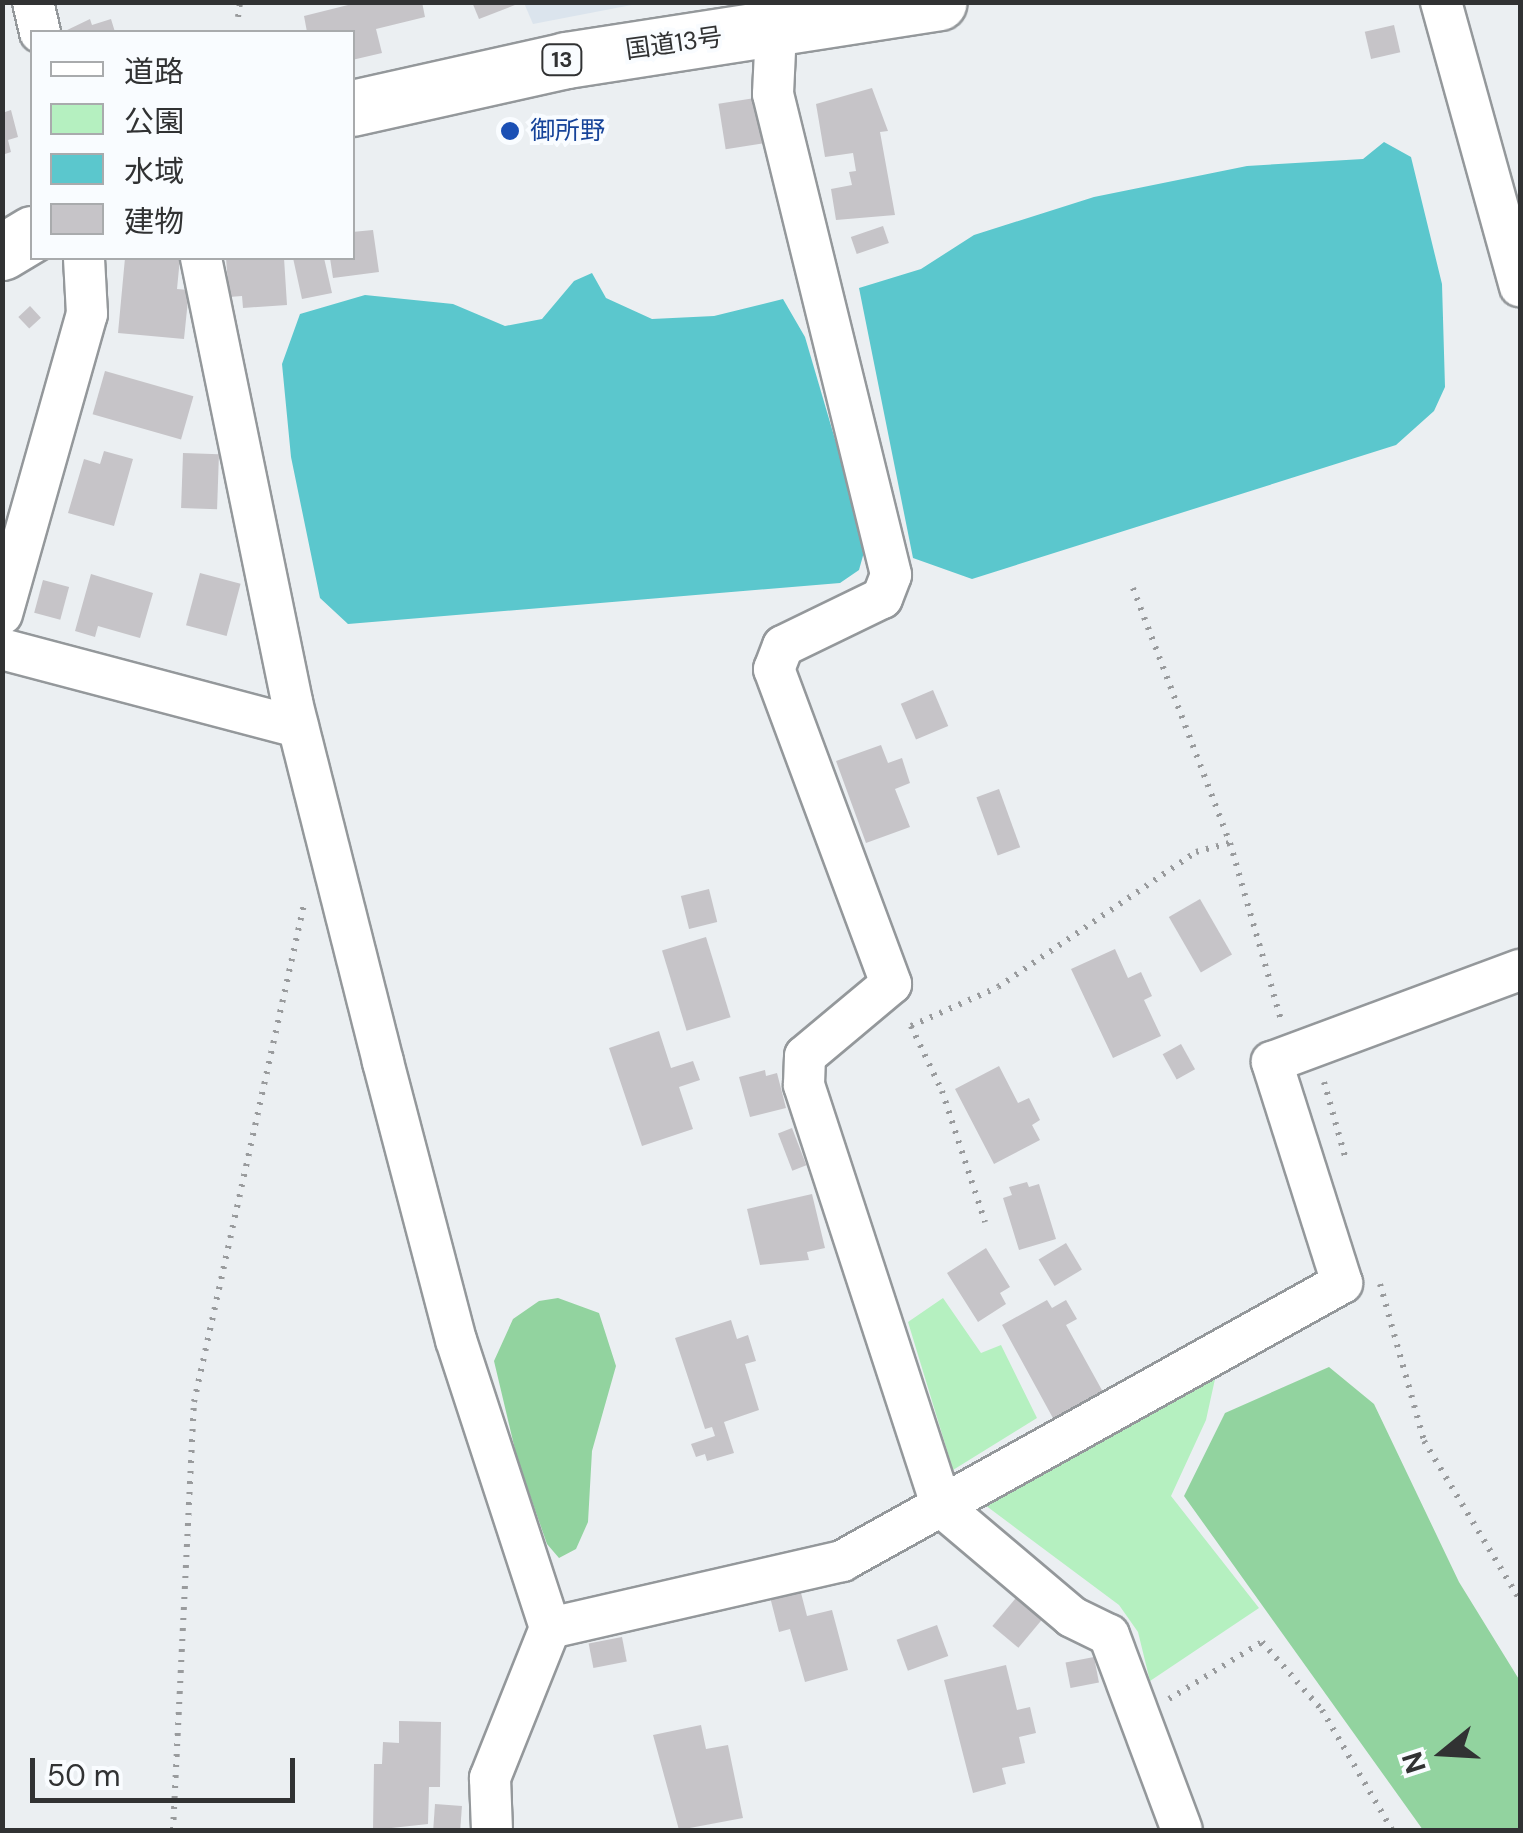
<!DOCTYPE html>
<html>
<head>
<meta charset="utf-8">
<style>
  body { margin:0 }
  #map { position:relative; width:1523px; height:1833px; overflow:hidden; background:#ebeff2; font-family:"DM Sans","Noto Sans JP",sans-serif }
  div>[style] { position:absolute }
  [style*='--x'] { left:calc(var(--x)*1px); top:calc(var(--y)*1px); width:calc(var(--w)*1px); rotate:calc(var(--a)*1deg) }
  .built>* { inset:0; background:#dbe4ed }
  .green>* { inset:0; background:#b5f0c0 }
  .forest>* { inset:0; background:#92d39f }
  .water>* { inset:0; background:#5bc7cd }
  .building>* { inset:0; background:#c6c4c8; transform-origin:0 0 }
  .path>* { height:6px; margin-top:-3px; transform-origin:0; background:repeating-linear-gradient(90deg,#999b9d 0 2.5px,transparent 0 10.5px) }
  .roads { filter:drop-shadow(2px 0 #94989b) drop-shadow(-2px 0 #94989b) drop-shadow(0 2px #94989b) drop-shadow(0 -2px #94989b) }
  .minor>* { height:40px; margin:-20px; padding:0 20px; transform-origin:20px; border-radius:20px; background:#fff }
  .trunk>* { height:55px; margin:-27.5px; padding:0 27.5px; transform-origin:27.5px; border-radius:27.5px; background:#fff }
  .dots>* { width:28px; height:28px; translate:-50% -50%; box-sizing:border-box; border:5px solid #f9fcff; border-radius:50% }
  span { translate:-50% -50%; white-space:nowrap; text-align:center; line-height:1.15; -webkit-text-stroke:8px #f9fcff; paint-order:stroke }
  .shield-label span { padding:2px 8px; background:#f9fcff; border:2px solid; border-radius:8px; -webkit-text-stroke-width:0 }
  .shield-label { font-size:22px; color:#313233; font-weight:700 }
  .street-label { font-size:25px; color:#313233 }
  .transit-label { font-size:25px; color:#164399 }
  .left { translate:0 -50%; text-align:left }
  .frame { position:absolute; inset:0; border:5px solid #313233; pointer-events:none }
  .legend { position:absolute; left:30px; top:30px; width:325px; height:230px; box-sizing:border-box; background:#f9fcff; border:2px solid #a9abad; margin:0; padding:12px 18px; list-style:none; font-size:30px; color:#313233 }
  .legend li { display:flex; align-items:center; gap:20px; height:50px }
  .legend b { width:50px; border:2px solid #a9abad }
  .north { position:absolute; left:1393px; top:1703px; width:100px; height:100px; -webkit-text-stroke:8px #f9fcff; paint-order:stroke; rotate:252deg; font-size:28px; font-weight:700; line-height:40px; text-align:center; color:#313233 }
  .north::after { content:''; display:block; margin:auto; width:35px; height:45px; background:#313233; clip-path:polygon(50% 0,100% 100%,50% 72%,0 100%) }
  .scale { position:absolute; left:30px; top:1758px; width:265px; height:45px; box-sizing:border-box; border:5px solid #313233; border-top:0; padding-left:12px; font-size:30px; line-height:35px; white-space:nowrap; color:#313233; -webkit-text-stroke:8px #f9fcff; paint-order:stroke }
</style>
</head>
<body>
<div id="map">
  <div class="built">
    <div style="clip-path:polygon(524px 3px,642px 3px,533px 24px)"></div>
  </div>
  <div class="green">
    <div style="clip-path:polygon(943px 1298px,981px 1353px,1001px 1345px,1037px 1418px,953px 1470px,908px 1322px)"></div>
    <div style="clip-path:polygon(1215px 1379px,1206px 1420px,1171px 1496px,1259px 1608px,1150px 1681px,1138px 1632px,1119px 1605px,985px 1505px)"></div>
  </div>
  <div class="forest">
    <div style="clip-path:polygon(558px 1298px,599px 1313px,616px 1366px,592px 1451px,588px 1522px,576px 1549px,559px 1558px,547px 1544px,517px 1458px,494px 1361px,513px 1319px,539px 1301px)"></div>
    <div style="clip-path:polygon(1329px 1367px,1374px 1404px,1459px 1582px,1520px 1681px,1520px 1830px,1423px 1830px,1184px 1496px,1225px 1413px)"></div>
  </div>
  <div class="water">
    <div style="clip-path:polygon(1384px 142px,1411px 157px,1442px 284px,1445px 387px,1434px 411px,1396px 445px,972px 579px,913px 558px,859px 288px,921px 269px,974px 235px,1094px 197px,1247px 166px,1363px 159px)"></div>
    <div style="clip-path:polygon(592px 273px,606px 298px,652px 319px,714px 316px,783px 299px,805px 337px,866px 545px,859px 570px,840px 583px,348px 624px,320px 598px,291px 457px,282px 364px,300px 314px,365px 295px,453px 304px,505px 326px,542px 319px,574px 281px)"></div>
  </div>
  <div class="building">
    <div style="clip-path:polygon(360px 2px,422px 2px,425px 17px,376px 29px,382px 53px,352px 60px,352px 32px,307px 32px,304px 16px)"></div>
    <div style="clip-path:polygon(472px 2px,520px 2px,520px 3px,479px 19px)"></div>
    <div style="clip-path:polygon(90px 19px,92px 25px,111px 19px,115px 32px,63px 32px)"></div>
    <div style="left:1394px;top:25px;width:28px;height:30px;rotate:77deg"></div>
    <div style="clip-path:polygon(872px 88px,888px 131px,880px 132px,895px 215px,836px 220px,831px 189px,852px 185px,849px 172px,856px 171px,853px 153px,825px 157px,816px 104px)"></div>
    <div style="left:755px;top:98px;width:46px;height:37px;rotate:81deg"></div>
    <div style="clip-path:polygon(11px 110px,18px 137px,8px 140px,11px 152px,2px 155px,2px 113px)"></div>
    <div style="left:883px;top:226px;width:18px;height:34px;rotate:71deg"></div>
    <div style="clip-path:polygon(373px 230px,379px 272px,333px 278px,330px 258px,352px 258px,352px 232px)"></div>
    <div style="clip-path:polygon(125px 258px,180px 258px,177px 289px,189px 290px,184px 339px,118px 333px)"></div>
    <div style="clip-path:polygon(226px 258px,284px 258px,287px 305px,243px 308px,242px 296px,229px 297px)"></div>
    <div style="clip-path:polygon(293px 258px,324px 258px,332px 293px,302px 299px)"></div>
    <div style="left:30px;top:306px;width:16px;height:16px;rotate:47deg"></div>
    <div style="left:105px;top:371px;width:92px;height:45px;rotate:16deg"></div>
    <div style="clip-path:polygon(104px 451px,133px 459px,114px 526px,68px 513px,84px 459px,100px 464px)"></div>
    <div style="left:183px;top:453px;width:36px;height:55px;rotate:2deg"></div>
    <div style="left:200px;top:573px;width:42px;height:54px;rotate:15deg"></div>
    <div style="clip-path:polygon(91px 574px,153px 593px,140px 638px,98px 626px,95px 637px,75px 631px)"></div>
    <div style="left:43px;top:580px;width:27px;height:34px;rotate:15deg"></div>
    <div style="left:933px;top:690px;width:39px;height:35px;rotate:67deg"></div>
    <div style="clip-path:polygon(881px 745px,888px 763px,902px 758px,910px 783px,895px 789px,910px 827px,866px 843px,836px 761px)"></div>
    <div style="left:999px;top:789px;width:62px;height:24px;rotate:70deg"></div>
    <div style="left:709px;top:889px;width:34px;height:29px;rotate:76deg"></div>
    <div style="left:1200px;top:899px;width:64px;height:36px;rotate:60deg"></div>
    <div style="left:706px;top:937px;width:84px;height:46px;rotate:73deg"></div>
    <div style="clip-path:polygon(1115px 949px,1128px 978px,1141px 972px,1152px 996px,1144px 1000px,1161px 1036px,1113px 1058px,1071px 969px)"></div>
    <div style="clip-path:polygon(659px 1031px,671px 1068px,693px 1061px,700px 1080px,679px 1087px,693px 1129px,642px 1146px,609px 1048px)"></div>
    <div style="left:1181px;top:1044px;width:29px;height:21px;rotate:61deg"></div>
    <div style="clip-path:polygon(999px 1066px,1018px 1103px,1029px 1098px,1040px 1120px,1032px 1125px,1040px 1140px,994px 1164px,955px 1089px)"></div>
    <div style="clip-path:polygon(765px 1070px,766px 1076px,777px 1073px,786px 1108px,750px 1117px,739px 1077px)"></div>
    <div style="left:792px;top:1128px;width:40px;height:15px;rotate:69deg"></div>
    <div style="clip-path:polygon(1027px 1182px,1029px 1187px,1039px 1184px,1056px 1239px,1019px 1250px,1003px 1198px,1012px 1195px,1009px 1187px)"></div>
    <div style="clip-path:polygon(812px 1194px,825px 1248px,807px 1252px,809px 1260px,760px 1265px,747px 1209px)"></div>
    <div style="left:1066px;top:1243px;width:31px;height:32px;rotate:59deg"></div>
    <div style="clip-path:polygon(986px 1248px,1010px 1287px,1000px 1293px,1006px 1304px,978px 1322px,947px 1273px)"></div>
    <div style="clip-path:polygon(1047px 1300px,1052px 1308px,1066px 1300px,1077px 1319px,1066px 1325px,1103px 1392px,1054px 1420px,1002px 1325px)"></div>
    <div style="clip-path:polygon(731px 1320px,737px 1339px,748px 1335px,756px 1361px,745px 1364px,759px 1410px,724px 1422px,734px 1453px,707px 1461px,705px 1454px,696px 1457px,691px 1444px,715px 1436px,712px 1427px,705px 1429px,675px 1338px)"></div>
    <div style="clip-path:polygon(800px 1589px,807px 1616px,832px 1610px,848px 1670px,805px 1682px,790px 1629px,779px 1632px,770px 1597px)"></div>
    <div style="left:1020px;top:1593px;width:34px;height:43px;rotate:40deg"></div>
    <div style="left:937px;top:1625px;width:33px;height:43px;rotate:70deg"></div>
    <div style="left:622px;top:1637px;width:25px;height:34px;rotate:79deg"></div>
    <div style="left:1094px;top:1657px;width:26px;height:29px;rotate:79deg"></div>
    <div style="clip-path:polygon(1006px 1665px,1017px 1710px,1030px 1707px,1036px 1733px,1019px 1737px,1025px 1763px,1002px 1768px,1006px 1784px,973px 1793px,944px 1680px)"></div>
    <div style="clip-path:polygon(399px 1721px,441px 1722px,440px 1787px,429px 1787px,428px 1824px,373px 1830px,374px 1764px,382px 1764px,383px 1742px,399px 1743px)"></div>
    <div style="clip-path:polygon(701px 1725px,706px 1749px,728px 1745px,743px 1818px,679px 1830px,653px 1735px)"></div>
    <div style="left:435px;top:1804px;width:27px;height:26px;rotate:4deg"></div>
  </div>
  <div class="path">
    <div style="--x:238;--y:17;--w:15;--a:-82"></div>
    <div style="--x:1133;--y:588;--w:273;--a:69.2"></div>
    <div style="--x:1230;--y:843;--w:184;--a:73.9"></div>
    <div style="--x:911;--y:1026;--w:95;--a:-24.1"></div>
    <div style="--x:998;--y:987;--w:240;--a:-34.3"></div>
    <div style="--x:1196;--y:852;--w:35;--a:-15"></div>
    <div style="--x:911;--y:1026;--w:72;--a:64.5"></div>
    <div style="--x:942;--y:1091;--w:138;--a:71.8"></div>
    <div style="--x:1324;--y:1082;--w:77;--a:74.2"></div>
    <div style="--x:1380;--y:1284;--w:163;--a:74.3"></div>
    <div style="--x:1424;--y:1441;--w:186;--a:58.9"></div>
    <div style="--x:1169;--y:1699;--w:109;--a:-31.5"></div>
    <div style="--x:1262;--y:1642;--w:91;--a:48.6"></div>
    <div style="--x:1322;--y:1710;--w:139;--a:59.7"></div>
    <div style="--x:173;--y:1830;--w:429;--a:-87.2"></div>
    <div style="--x:194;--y:1402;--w:510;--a:-77.54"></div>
  </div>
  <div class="roads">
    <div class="minor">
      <div style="--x:33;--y:2;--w:31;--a:77"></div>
      <div style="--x:1441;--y:2;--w:295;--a:74.5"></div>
      <div style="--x:776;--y:30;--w:64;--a:92.7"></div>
      <div style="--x:773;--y:94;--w:495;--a:76.2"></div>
      <div style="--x:891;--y:575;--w:25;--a:111"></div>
      <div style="--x:882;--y:598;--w:110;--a:154.1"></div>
      <div style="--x:783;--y:646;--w:25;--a:111"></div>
      <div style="--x:774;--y:669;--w:336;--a:69.6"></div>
      <div style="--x:891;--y:984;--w:112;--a:140.1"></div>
      <div style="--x:805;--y:1056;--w:29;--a:92"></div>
      <div style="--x:804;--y:1085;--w:444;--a:71.9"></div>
      <div style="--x:942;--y:1507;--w:170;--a:40.2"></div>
      <div style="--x:1072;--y:1617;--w:41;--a:25.9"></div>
      <div style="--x:1109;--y:1635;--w:208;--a:69.5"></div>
      <div style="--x:201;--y:258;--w:453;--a:78.4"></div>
      <div style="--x:292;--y:702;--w:371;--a:75.8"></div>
      <div style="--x:383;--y:1062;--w:287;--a:75.3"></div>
      <div style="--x:456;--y:1340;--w:303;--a:71.9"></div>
      <div style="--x:550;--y:1628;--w:162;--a:111.8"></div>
      <div style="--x:490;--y:1778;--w:52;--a:87.8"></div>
      <div style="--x:2;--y:614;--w:312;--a:-74.2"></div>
      <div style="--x:87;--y:314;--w:56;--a:-93.1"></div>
      <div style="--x:2;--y:649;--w:306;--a:14.8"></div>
      <div style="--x:550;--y:1628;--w:300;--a:-12.9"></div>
      <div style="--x:842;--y:1561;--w:572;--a:-29.07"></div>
      <div style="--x:1342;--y:1283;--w:232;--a:-107.6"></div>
      <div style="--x:1272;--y:1062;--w:265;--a:-20.4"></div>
    </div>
    <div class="trunk">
      <div style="--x:352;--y:108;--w:219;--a:-12.6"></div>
      <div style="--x:566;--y:60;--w:377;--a:-8.8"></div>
      <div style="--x:2;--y:252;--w:35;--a:-31"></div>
    </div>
  </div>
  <div class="dots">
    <div style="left:510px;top:131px;background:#1a4fb4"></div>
  </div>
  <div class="shield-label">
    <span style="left:562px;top:60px">13</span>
  </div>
  <div class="street-label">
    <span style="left:674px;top:44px;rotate:-8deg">国道13号</span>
  </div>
  <div class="transit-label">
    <span class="left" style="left:530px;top:131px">御所野</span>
  </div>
  <div class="frame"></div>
  <ul class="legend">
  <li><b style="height:12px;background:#fff"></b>道路</li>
  <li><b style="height:28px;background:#b5f0c0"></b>公園</li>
  <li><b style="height:28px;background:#5bc7cd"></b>水域</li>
  <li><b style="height:28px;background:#c6c4c8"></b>建物</li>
  </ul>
  <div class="north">N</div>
  <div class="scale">50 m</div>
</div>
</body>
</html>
